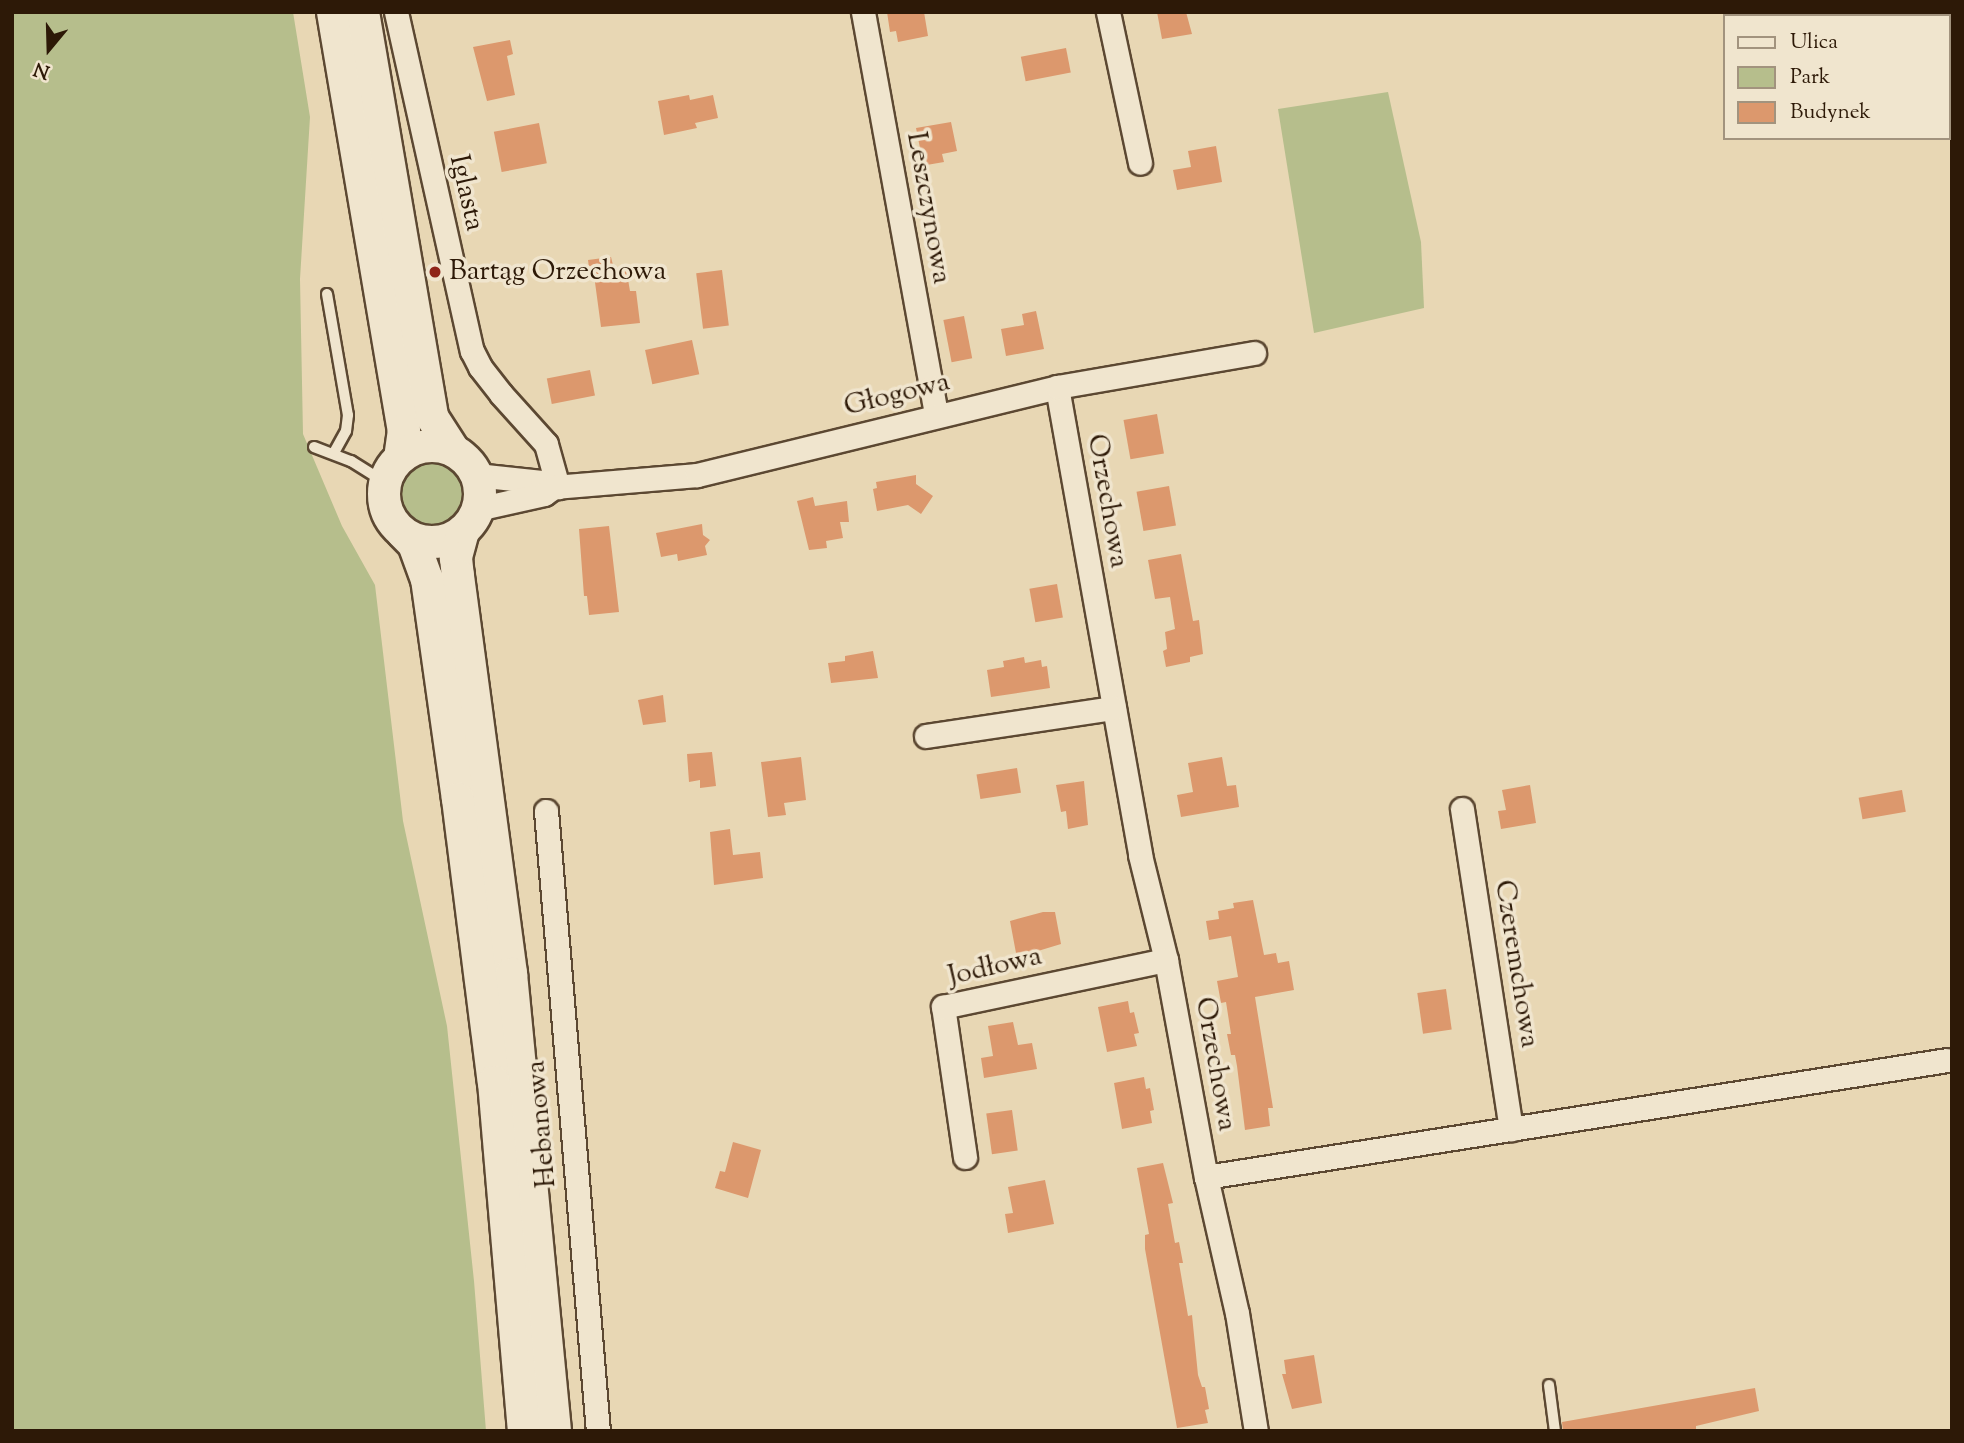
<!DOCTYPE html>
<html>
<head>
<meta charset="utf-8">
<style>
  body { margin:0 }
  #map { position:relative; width:1964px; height:1443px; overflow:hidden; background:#e8d7b4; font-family:"Sorts Mill Goudy",serif }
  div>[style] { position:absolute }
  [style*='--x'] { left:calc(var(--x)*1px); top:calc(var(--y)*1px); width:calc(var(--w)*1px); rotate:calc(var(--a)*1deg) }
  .green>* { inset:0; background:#b6be8c; transform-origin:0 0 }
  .round { border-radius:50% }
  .building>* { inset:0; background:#dc986d; transform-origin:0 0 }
  .roads { filter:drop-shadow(2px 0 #5c4832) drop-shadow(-2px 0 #5c4832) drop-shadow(0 2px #5c4832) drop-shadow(0 -2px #5c4832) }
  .service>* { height:10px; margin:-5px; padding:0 5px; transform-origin:5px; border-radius:5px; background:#f0e5ce }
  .minor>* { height:23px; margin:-11.5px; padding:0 11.5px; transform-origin:11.5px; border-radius:11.5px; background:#f0e5ce }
  .secondary>* { height:32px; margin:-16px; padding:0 16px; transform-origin:16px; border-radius:16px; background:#f0e5ce }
  .secondary>.ring { margin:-16px; padding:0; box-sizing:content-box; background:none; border:32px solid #f0e5ce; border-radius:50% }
  .dots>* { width:19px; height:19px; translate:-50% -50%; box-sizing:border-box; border:4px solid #f0e5ce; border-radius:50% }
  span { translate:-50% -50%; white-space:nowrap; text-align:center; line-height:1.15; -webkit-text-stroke:7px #f0e5ce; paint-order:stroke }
  .street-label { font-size:28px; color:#2d1907 }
  .poi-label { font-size:28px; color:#2d1907 }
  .left { translate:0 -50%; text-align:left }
  .frame { position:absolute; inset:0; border:14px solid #2d1907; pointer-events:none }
  .legend { position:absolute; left:1723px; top:14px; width:228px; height:126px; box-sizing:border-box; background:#f0e5ce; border:2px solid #a2937e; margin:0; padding:9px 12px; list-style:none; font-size:21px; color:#2d1907 }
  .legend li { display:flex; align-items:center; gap:14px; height:35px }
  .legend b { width:35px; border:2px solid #a2937e }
  .north { position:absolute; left:14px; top:14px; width:70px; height:70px; -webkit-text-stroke:5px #f0e5ce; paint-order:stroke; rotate:199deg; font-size:19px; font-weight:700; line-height:28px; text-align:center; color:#2d1907 }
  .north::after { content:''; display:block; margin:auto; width:24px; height:32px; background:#2d1907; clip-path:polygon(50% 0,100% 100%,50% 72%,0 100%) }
</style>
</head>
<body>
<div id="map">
  <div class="green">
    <div style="clip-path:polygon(12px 12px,293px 12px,310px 117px,300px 279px,303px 434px,342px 526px,375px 585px,403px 821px,447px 1026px,474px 1281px,486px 1431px,12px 1431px)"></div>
    <div style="left:1742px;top:12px;width:130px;height:5px"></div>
    <div style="clip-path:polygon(1388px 92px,1421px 242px,1424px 308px,1314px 333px,1278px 109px)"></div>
    <div class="round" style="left:396px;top:460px;width:70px;height:70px"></div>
  </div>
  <div class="building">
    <div style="clip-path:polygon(887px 12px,924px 12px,928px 36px,898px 42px,896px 31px,890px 32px)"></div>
    <div style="clip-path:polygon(1157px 12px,1186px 12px,1192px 34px,1162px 39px)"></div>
    <div style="clip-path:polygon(510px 40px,513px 54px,507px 56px,515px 95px,487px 101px,473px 47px)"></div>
    <div style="left:1066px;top:48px;width:25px;height:46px;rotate:79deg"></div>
    <div style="clip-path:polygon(689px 95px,690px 100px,713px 95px,718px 118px,695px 123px,697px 128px,664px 135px,658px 101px)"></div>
    <div style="clip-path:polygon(951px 122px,957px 151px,942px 154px,944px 162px,915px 167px,912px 149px,920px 148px,916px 128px)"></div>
    <div style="left:539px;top:123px;width:41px;height:46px;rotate:79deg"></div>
    <div style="clip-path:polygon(1216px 146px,1222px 182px,1177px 190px,1173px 170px,1191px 167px,1188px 151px)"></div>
    <div style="clip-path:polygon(611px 257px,614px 269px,626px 268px,630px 291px,636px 291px,640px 323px,601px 327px,594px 275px,590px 275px,588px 260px)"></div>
    <div style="left:722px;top:270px;width:56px;height:26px;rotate:83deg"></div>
    <div style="clip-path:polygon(1036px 311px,1044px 349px,1006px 356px,1001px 329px,1024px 325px,1022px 314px)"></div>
    <div style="left:964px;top:316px;width:43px;height:21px;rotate:79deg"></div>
    <div style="left:692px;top:340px;width:35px;height:48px;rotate:78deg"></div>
    <div style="left:590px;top:370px;width:26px;height:44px;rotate:79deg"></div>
    <div style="left:1157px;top:414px;width:40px;height:34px;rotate:80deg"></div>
    <div style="clip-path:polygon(916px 475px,916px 484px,933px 496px,921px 514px,908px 505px,877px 511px,873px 489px,877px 488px,876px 482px)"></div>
    <div style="left:1169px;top:486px;width:40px;height:33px;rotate:80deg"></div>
    <div style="clip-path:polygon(813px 497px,815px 506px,847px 501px,849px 522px,840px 522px,843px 538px,826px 541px,827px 548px,809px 550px,797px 501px)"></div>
    <div style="clip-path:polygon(702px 524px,703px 535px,710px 540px,705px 546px,707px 555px,678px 561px,677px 554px,661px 557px,656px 533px)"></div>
    <div style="clip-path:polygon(609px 526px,619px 612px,589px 615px,587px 596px,584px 596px,579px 529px)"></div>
    <div style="clip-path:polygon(1181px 554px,1193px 621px,1199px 620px,1203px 654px,1190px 657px,1190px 662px,1166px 667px,1163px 651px,1167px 649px,1165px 632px,1175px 629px,1170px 597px,1155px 599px,1148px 560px)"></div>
    <div style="left:1057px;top:584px;width:34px;height:28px;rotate:80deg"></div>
    <div style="clip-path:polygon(873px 651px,878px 678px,831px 683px,828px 663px,845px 661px,845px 656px)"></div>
    <div style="clip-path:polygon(1024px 657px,1025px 663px,1041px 660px,1042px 667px,1047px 666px,1050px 688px,991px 697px,987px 670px,1004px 667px,1003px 661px)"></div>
    <div style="clip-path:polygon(663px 695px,666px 722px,643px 725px,638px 700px)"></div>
    <div style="clip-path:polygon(712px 752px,716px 786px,700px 788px,700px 780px,689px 782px,687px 754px)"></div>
    <div style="clip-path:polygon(801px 757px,806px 800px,784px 803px,786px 815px,768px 817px,761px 762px)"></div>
    <div style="clip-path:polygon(1222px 757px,1227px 786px,1236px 785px,1239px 807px,1181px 817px,1177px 795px,1193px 792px,1188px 763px)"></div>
    <div style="left:1017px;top:768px;width:25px;height:41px;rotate:81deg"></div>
    <div style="clip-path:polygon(1084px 781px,1088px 825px,1068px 829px,1066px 811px,1061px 812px,1056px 785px)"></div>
    <div style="clip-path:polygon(1530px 785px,1536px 823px,1501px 829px,1498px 811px,1506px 810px,1502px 790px)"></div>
    <div style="left:1902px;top:790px;width:22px;height:44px;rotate:80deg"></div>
    <div style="clip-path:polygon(730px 829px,733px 855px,760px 852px,763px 878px,714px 885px,710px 832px)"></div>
    <div style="clip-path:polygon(1253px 900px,1264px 955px,1276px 953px,1278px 963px,1289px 961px,1294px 990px,1255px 997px,1273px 1108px,1268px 1108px,1270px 1126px,1245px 1130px,1237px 1066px,1235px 1055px,1231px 1055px,1227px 1034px,1231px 1034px,1226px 1002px,1221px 1003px,1217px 981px,1238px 977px,1231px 936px,1209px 940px,1206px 921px,1219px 919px,1218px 911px,1234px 908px,1233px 903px)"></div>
    <div style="clip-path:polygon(1043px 912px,1055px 912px,1061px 944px,1028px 954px,1028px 951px,1016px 953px,1010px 921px)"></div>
    <div style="left:1446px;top:989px;width:41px;height:29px;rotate:82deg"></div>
    <div style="clip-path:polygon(1128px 1001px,1130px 1013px,1134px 1012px,1139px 1033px,1134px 1034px,1137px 1046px,1107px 1052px,1098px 1007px)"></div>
    <div style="clip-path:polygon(1013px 1022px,1018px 1045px,1032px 1043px,1037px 1069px,984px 1078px,981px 1058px,993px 1056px,988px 1026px)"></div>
    <div style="clip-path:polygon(1144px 1077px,1146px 1089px,1150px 1088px,1154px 1110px,1150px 1111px,1152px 1123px,1122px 1129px,1114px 1083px)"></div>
    <div style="left:1012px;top:1110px;width:41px;height:26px;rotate:82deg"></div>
    <div style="clip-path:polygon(733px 1142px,761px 1150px,748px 1198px,715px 1188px,720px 1171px,725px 1172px)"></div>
    <div style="clip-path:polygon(1163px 1163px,1173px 1203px,1168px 1204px,1175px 1243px,1179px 1242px,1183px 1263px,1179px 1263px,1188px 1316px,1192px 1315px,1198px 1375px,1202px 1387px,1205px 1387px,1209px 1409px,1205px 1410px,1208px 1423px,1177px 1428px,1145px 1249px,1145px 1235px,1149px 1234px,1137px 1168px)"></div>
    <div style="clip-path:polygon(1045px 1180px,1054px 1224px,1008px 1233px,1005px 1214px,1013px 1213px,1008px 1187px)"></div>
    <div style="clip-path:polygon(1314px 1355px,1322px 1403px,1292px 1409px,1282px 1374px,1286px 1374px,1284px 1360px)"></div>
    <div style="clip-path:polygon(1755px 1388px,1759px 1411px,1696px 1426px,1696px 1429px,1563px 1431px,1562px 1422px)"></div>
  </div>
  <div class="roads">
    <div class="service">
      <div style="--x:327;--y:294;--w:123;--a:80.2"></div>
      <div style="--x:348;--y:415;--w:16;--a:97"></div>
      <div style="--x:346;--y:431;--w:26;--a:119"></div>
      <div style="--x:314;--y:447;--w:40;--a:21"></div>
      <div style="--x:351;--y:461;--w:40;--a:32"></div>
      <div style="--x:1549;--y:1385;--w:46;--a:82.6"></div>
    </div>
    <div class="minor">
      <div style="--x:396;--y:12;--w:347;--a:77.4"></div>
      <div style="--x:472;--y:351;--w:18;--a:63"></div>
      <div style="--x:480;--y:367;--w:34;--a:52"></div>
      <div style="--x:501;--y:394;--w:67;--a:48"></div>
      <div style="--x:546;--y:444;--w:45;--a:74.4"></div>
      <div style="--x:863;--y:12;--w:409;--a:79.7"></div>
      <div style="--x:1108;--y:12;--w:154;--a:78"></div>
      <div style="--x:1057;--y:387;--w:475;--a:79.9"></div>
      <div style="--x:1140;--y:855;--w:108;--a:76.1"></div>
      <div style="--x:1166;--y:960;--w:221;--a:79.6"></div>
      <div style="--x:1206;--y:1177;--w:139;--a:77.2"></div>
      <div style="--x:1237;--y:1313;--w:120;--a:80.9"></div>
      <div style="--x:476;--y:475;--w:66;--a:6.1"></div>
      <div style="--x:542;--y:482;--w:13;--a:23"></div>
      <div style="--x:554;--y:487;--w:144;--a:-4.8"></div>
      <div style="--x:697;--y:475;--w:371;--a:-13.7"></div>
      <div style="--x:1057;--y:387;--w:200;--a:-9.8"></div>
      <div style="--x:477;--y:509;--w:69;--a:-12.6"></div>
      <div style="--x:544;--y:494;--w:12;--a:-35"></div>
      <div style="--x:926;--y:736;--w:190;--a:-8.5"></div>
      <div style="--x:1462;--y:809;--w:324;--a:81.3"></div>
      <div style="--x:546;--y:811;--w:622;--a:85.21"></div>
      <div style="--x:965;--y:1157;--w:152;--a:-98.3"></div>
      <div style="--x:943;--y:1007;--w:228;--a:-11.9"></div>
      <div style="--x:1206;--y:1177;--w:750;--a:-8.97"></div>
    </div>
    <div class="secondary">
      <div style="--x:333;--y:12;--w:424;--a:80.4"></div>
      <div style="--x:404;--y:430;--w:28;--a:98"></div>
      <div style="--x:363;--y:12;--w:411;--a:80.3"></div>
      <div style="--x:432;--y:417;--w:40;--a:57.1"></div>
      <div class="ring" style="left:384px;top:446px;width:64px;height:64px"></div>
      <div style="--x:463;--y:531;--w:28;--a:105"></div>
      <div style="--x:456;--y:558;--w:18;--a:84"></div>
      <div style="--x:458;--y:576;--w:402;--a:82.4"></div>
      <div style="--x:511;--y:974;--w:459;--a:84.5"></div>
      <div style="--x:403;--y:533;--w:16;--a:45"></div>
      <div style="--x:414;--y:544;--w:37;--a:70"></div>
      <div style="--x:427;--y:579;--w:222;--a:82"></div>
      <div style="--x:458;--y:799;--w:285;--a:82.8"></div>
      <div style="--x:494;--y:1082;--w:350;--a:85.1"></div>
    </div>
  </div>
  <div class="dots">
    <div style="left:435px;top:272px;background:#8f2418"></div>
  </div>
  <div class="street-label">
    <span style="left:466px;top:193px;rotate:77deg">Iglasta</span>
    <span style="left:928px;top:208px;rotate:80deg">Leszczynowa</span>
    <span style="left:897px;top:395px;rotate:-14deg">Głogowa</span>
    <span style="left:1107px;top:501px;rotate:80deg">Orzechowa</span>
    <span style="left:1516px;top:964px;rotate:81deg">Czeremchowa</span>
    <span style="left:995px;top:967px;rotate:-13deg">Jodłowa</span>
    <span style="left:1215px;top:1064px;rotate:80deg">Orzechowa</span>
    <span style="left:542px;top:1124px;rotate:-95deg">Hebanowa</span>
  </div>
  <div class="poi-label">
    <span class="left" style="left:449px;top:272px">Bartąg Orzechowa</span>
  </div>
  <div class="frame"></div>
  <ul class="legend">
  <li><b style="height:9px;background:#f0e5ce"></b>Ulica</li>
  <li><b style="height:19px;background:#b6be8c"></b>Park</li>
  <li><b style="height:19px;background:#dc986d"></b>Budynek</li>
  </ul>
  <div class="north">N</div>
</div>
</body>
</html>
